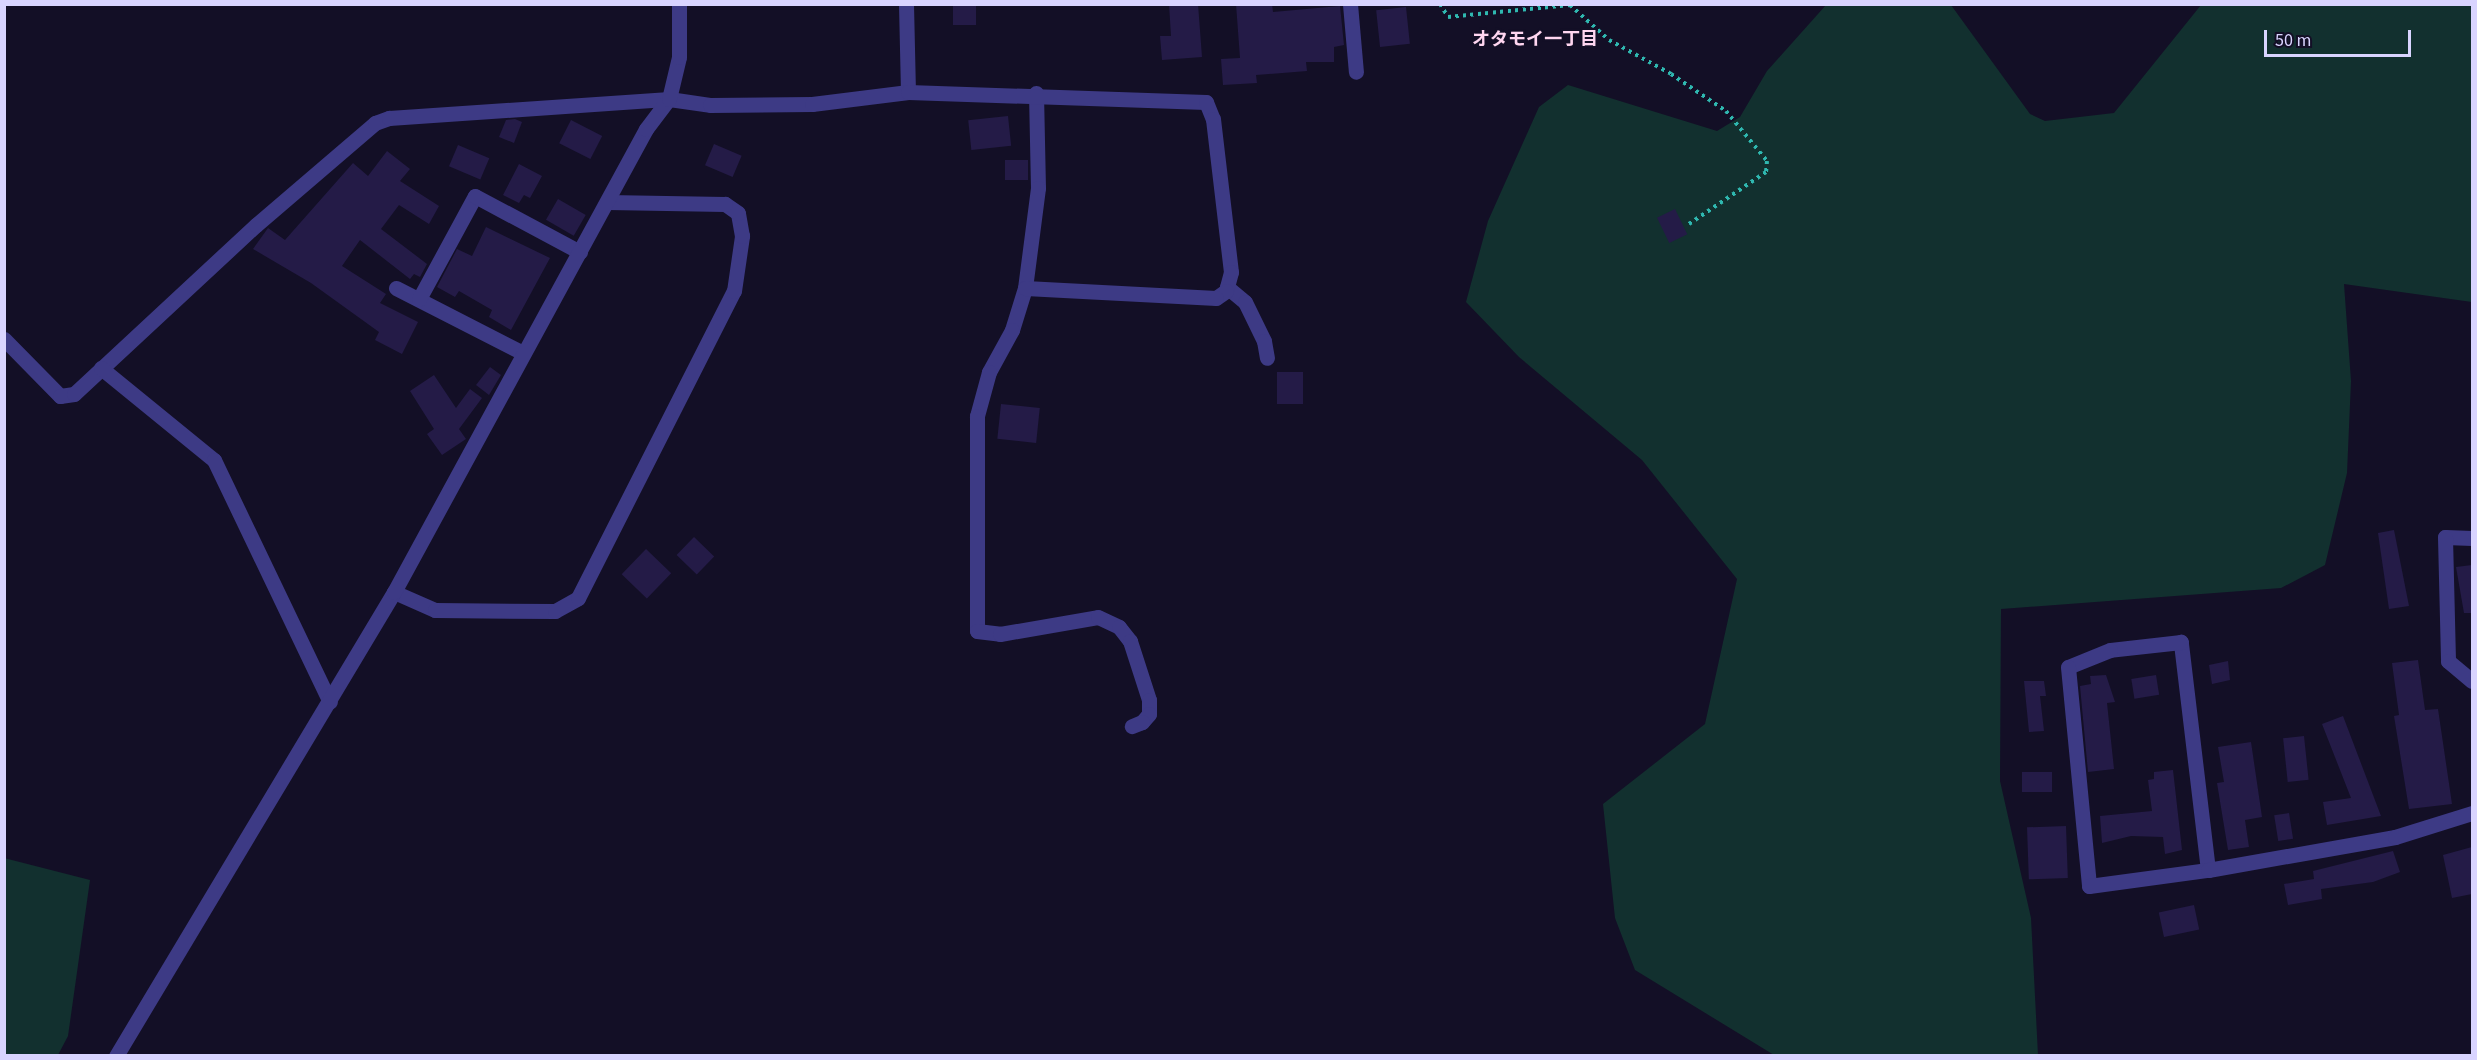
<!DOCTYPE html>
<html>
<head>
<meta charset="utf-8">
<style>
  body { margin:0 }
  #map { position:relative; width:2477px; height:1060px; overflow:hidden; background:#130f26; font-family:"Source Sans 3","Noto Sans JP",sans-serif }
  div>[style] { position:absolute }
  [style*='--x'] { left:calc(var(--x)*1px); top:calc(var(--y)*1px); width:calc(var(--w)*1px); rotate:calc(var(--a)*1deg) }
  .green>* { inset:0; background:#12302f }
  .building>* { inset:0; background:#241b47; transform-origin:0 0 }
  .path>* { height:4px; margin-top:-2px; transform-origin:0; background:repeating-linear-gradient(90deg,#2fb8b0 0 3px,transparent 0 7.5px) }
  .minor>* { height:15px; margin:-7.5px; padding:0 7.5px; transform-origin:7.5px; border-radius:7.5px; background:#3d3a85 }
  span { translate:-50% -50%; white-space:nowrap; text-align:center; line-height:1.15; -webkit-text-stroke:4.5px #130f26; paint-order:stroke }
  .neighbourhood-label { font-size:18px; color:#ffd6f0; font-weight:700 }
  .frame { position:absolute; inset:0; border:6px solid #d9d4ff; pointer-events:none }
  .scale { position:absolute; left:2264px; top:30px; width:147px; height:27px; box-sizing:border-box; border:3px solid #d9d4ff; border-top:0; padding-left:8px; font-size:18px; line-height:21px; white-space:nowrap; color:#d9d4ff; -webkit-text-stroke:4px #130f26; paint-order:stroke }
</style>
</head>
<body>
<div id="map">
  <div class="green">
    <div style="clip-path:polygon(1826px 5px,1951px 5px,2030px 114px,2045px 121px,2114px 113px,2201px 5px,2472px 5px,2472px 302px,2344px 284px,2351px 381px,2347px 473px,2325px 565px,2281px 588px,2001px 609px,2000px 781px,2031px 918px,2038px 1055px,1774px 1055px,1635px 970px,1615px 918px,1603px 804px,1705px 724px,1737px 579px,1642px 460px,1519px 357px,1466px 302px,1488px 221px,1539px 107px,1568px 85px,1717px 131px,1740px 117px,1767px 71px)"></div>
    <div style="clip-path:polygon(4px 858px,90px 880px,68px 1036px,58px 1055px,5px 1055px)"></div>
  </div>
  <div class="building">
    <div style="left:953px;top:4px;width:23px;height:21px"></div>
    <div style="clip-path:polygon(1169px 4px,1198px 4px,1202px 57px,1162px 60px,1160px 36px,1171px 36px)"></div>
    <div style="clip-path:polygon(1236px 4px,1272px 4px,1273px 12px,1340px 6px,1344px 45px,1334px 47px,1334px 62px,1306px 62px,1307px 71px,1256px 75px,1257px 83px,1223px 85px,1221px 59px,1240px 58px)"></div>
    <div style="left:1406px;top:7px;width:37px;height:30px;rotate:84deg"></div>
    <div style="left:1008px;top:116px;width:30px;height:40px;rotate:84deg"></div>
    <div style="clip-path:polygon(515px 119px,522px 122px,514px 143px,499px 137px,506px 120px)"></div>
    <div style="left:571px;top:120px;width:35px;height:26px;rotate:27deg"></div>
    <div style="left:714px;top:144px;width:30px;height:23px;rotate:23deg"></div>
    <div style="left:458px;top:145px;width:34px;height:23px;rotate:23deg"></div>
    <div style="clip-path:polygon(387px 151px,410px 169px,400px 181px,439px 206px,429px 224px,399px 205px,381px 229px,427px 264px,420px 277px,414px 274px,410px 279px,360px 240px,342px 266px,386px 294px,380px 303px,418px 322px,402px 354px,375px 340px,379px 332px,311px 283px,253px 249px,268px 228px,285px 240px,353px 163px,368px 176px)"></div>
    <div style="left:1005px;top:160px;width:23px;height:20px"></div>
    <div style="clip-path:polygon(519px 164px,542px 176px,530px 198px,524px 195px,519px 203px,503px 195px)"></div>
    <div style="left:558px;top:199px;width:32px;height:24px;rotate:30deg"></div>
    <div style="left:1675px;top:209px;width:28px;height:20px;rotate:64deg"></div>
    <div style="clip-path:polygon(486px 227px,550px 258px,511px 330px,489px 317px,492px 310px,459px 291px,455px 297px,437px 287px,457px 249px,472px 256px)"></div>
    <div style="clip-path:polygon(490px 367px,501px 375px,489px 395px,476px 385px)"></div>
    <div style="left:1277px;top:372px;width:26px;height:32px"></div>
    <div style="clip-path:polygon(434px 375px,456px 408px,470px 389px,482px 398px,459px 429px,466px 439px,442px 455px,427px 434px,434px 429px,410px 391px)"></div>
    <div style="left:1001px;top:404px;width:39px;height:35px;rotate:6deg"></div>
    <div style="clip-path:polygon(2394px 530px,2409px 606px,2389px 609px,2378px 533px)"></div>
    <div style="left:694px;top:537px;width:28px;height:25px;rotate:44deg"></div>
    <div style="left:646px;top:549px;width:35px;height:35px;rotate:44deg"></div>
    <div style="clip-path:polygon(2472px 565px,2472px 613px,2464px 613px,2456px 567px)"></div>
    <div style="clip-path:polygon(2418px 660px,2425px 710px,2438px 709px,2452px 804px,2409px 809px,2394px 716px,2399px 715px,2392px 663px)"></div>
    <div style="clip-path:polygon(2228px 661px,2230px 680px,2212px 684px,2209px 665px)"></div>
    <div style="clip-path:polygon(2106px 675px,2115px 702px,2107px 703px,2114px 769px,2088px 772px,2080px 686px,2091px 684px,2090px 676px)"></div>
    <div style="left:2156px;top:675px;width:20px;height:25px;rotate:81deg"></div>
    <div style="clip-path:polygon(2024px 681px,2044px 681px,2046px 696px,2040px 696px,2044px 731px,2029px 732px)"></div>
    <div style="clip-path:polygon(2343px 716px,2381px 816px,2327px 825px,2323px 802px,2351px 798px,2322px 724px)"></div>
    <div style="left:2304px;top:736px;width:44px;height:21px;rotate:84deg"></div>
    <div style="clip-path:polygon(2251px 742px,2262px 817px,2245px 820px,2249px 847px,2228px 850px,2217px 783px,2224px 782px,2218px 747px)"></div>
    <div style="clip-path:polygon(2173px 770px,2182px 850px,2165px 854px,2163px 837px,2131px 836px,2102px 843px,2100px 816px,2152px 811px,2148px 780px,2154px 779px,2154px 772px)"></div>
    <div style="left:2052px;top:772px;width:20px;height:30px;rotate:90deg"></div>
    <div style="left:2289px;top:813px;width:26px;height:15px;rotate:81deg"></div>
    <div style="left:2066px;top:826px;width:52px;height:39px;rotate:88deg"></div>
    <div style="clip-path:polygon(2472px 847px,2472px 894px,2452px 898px,2443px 855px)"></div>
    <div style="clip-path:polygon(2393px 851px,2400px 872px,2373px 882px,2321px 889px,2322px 899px,2288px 905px,2284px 884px,2314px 879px,2313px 871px)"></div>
    <div style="left:2194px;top:905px;width:25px;height:36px;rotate:78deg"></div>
  </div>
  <div class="path">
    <div style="--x:1440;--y:4;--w:15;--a:58"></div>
    <div style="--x:1448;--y:17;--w:123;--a:-5.6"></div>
    <div style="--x:1570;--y:5;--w:52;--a:41.9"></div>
    <div style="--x:1609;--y:40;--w:71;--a:28.7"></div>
    <div style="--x:1671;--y:74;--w:66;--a:33.9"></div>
    <div style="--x:1726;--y:111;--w:65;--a:50.6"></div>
    <div style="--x:1767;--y:161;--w:11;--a:95"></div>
    <div style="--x:1766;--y:172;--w:93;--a:146"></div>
  </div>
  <div class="minor">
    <div style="--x:906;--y:4;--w:88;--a:88.7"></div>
    <div style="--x:1350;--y:4;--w:68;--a:85"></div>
    <div style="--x:1036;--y:93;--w:95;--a:88.8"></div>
    <div style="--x:1038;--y:188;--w:101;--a:97.4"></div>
    <div style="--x:1025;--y:288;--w:44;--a:107.2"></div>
    <div style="--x:1012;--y:330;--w:48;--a:118.7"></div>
    <div style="--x:989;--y:372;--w:46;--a:105.3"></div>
    <div style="--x:977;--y:416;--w:215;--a:90"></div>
    <div style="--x:977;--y:631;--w:23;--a:7"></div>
    <div style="--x:1000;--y:634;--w:99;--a:-9.8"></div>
    <div style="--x:1098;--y:617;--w:23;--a:25"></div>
    <div style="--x:1119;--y:627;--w:18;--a:52"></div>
    <div style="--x:1130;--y:641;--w:62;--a:72.1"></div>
    <div style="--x:1149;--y:700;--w:14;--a:90"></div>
    <div style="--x:1149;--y:714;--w:11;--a:131"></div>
    <div style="--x:1142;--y:722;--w:11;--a:158"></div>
    <div style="--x:1227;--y:287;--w:23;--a:40"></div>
    <div style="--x:1245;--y:302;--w:43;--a:64"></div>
    <div style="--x:1264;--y:341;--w:17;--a:80"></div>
    <div style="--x:396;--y:288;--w:143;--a:27.1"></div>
    <div style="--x:419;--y:299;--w:117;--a:-61.5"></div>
    <div style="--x:475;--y:196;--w:119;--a:28.1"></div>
    <div style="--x:4;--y:339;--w:80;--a:45.5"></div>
    <div style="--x:60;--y:396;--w:14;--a:-8"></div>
    <div style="--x:74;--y:394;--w:248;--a:-42.9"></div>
    <div style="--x:256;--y:225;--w:157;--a:-40.6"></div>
    <div style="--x:375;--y:123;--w:15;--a:-20"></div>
    <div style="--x:389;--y:118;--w:281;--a:-3.9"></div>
    <div style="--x:669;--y:99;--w:41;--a:8.3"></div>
    <div style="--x:710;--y:105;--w:102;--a:-0.6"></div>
    <div style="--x:812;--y:104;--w:97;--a:-7.1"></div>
    <div style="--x:908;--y:92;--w:298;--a:1.9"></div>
    <div style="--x:1206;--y:102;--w:18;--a:68"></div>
    <div style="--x:1213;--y:119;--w:154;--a:83.3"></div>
    <div style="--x:1231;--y:272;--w:20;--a:105"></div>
    <div style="--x:1226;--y:291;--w:12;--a:145"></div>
    <div style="--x:1216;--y:298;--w:191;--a:-177"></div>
    <div style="--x:101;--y:368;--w:146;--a:39.2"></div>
    <div style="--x:214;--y:460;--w:268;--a:64.4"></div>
    <div style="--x:2472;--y:538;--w:27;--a:-178"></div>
    <div style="--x:2445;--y:537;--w:124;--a:88.6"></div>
    <div style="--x:2448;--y:661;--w:31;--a:40"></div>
    <div style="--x:394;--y:592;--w:45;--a:23.7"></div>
    <div style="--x:435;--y:610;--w:120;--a:0.5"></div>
    <div style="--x:555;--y:611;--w:26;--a:-29"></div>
    <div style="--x:578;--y:598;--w:344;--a:-63.1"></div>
    <div style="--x:734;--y:291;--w:56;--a:-81.7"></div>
    <div style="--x:742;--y:236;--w:23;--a:-100"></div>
    <div style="--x:738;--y:213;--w:16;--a:-145"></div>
    <div style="--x:725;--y:204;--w:118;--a:-179"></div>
    <div style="--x:2208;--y:870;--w:230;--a:-96.8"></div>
    <div style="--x:2181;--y:642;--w:71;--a:173.6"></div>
    <div style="--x:2110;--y:650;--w:45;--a:158"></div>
    <div style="--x:2068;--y:667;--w:220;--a:84.5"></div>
    <div style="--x:2089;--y:886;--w:120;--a:-7.7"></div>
    <div style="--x:2208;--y:870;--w:190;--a:-10"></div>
    <div style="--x:2395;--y:837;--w:81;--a:-17.3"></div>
    <div style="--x:116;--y:1056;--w:541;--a:-59.07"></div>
    <div style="--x:394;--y:592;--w:527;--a:-61.44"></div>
    <div style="--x:646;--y:129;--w:38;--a:-53"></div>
    <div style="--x:669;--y:99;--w:43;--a:-76.6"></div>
    <div style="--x:679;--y:57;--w:53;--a:-90"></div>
  </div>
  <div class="neighbourhood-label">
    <span style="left:1535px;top:40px">オタモイ一丁目</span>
  </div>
  <div class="frame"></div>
  <div class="scale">50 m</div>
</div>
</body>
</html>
